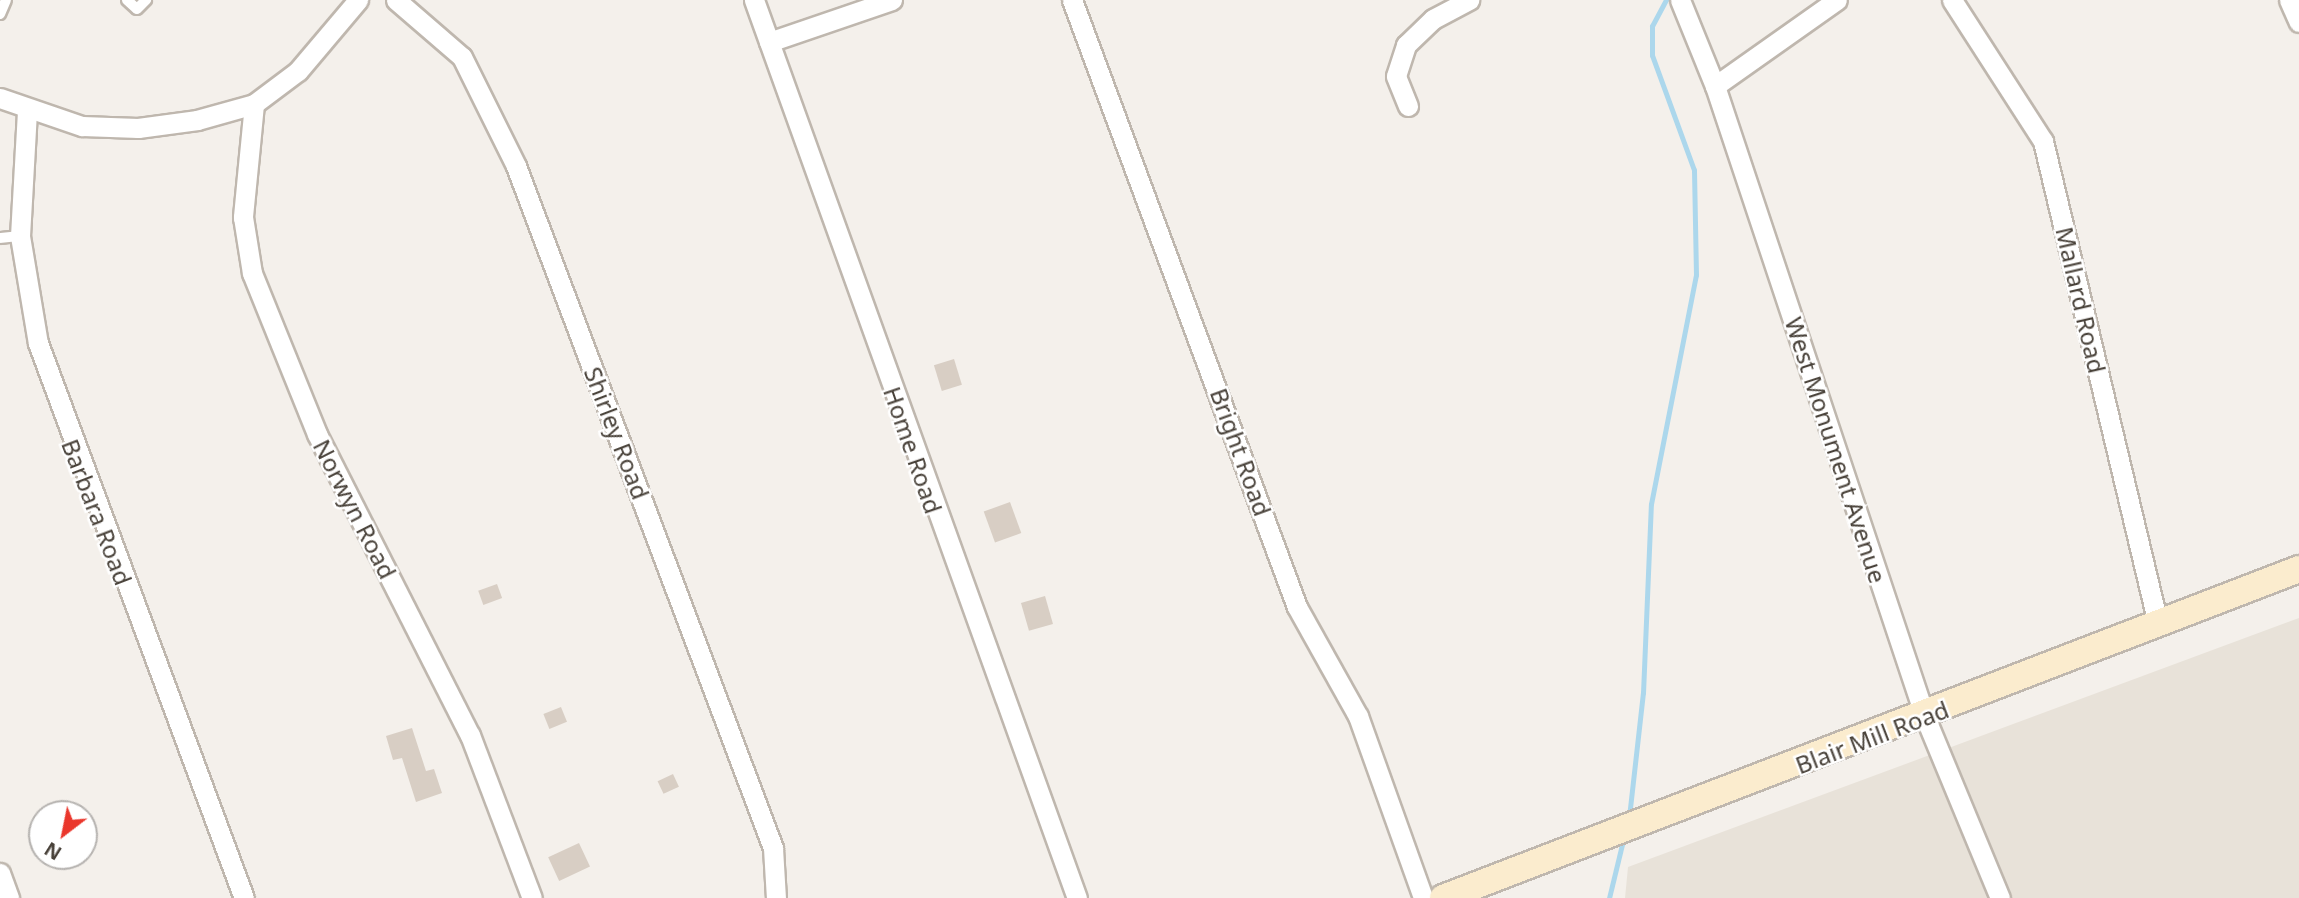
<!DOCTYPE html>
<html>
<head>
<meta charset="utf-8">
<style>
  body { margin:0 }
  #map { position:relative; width:2299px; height:898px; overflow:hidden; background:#f4f0eb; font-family:"Noto Sans",sans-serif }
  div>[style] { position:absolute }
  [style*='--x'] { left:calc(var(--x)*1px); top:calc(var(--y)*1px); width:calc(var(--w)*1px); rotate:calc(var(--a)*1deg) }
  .residential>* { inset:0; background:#e8e2d9 }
  .stream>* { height:5px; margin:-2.5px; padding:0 2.5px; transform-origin:2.5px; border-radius:2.5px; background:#acd7ec }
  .building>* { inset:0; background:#d8cec4; transform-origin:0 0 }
  .roads { filter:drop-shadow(2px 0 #bfb7ae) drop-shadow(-2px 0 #bfb7ae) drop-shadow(0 2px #bfb7ae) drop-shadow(0 -2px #bfb7ae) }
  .service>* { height:10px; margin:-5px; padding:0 5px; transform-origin:5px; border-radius:5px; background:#fff }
  .minor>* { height:19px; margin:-9.5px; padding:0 9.5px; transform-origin:9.5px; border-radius:9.5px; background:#fff }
  .secondary>* { height:26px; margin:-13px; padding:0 13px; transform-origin:13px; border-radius:13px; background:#fbecce }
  span { translate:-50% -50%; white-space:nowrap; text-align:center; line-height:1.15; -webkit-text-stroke:5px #fff; paint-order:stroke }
  .street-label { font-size:24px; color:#484139 }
  .north { position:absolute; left:28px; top:800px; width:70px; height:70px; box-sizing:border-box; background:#fff; border:2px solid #b6b3b0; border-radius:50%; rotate:212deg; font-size:19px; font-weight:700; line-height:28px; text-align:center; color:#484139 }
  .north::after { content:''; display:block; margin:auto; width:24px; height:32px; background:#ea372c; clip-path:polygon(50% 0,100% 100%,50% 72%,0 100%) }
</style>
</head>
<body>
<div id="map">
  <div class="residential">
    <div style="clip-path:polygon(2299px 618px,2299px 898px,1625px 898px,1628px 867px)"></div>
  </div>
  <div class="stream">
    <div style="--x:1629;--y:817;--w:125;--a:-83.6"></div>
    <div style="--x:1643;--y:693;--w:189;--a:-87.6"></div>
    <div style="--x:1651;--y:504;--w:233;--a:-78.9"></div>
    <div style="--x:1696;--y:275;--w:105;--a:-91.1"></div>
    <div style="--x:1694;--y:170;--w:122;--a:-110.1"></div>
    <div style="--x:1652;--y:55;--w:29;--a:-90"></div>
    <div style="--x:1652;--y:26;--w:30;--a:-62"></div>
    <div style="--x:1609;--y:898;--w:64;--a:-76.4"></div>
  </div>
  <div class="building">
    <div style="left:954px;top:359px;width:27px;height:21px;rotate:73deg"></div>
    <div style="left:1010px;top:502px;width:33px;height:28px;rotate:70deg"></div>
    <div style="left:497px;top:584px;width:15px;height:20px;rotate:70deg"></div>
    <div style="left:1045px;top:596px;width:29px;height:25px;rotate:74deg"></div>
    <div style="left:561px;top:707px;width:16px;height:19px;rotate:68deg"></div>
    <div style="clip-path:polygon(412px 728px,426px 771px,434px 769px,442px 793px,416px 802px,402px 758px,393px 760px,386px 736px)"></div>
    <div style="left:673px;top:774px;width:14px;height:17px;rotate:65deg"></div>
    <div style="left:579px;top:843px;width:26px;height:34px;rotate:65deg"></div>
  </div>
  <div class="roads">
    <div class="service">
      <div style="--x:127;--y:0;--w:13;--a:42"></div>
      <div style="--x:137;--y:9;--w:13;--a:-45"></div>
      <div style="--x:0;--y:14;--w:15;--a:-67"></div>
      <div style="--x:0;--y:238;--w:20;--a:-6"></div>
    </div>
    <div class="minor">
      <div style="--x:396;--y:0;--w:87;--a:40.8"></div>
      <div style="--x:462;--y:57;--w:122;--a:63.6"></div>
      <div style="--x:516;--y:166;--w:729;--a:69.35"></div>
      <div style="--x:773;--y:848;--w:50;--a:86.6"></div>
      <div style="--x:754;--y:0;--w:954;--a:70.22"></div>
      <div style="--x:1072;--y:0;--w:647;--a:69.66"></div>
      <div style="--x:1297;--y:607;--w:125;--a:60.8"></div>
      <div style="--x:1358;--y:716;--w:193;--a:70.3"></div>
      <div style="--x:1680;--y:0;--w:93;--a:67.9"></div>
      <div style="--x:1715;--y:86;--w:665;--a:71.59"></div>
      <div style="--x:1925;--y:717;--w:196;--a:67.5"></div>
      <div style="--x:1952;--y:0;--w:168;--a:57.2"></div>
      <div style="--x:2043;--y:141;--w:495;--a:76.6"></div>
      <div style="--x:2289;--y:0;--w:24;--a:66"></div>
      <div style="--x:769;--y:42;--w:130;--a:-18.9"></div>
      <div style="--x:1715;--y:86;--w:149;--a:-35.2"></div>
      <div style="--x:0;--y:98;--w:87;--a:18.9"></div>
      <div style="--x:82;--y:126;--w:56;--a:2"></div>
      <div style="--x:138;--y:128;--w:60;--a:-7.7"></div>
      <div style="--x:197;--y:120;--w:59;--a:-15.7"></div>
      <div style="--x:254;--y:104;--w:55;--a:-36.9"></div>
      <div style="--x:298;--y:71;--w:93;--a:-49.8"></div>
      <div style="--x:254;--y:104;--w:114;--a:95.6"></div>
      <div style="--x:243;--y:217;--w:57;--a:80.9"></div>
      <div style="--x:252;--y:273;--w:174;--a:68"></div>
      <div style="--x:317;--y:434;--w:338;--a:63.1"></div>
      <div style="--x:470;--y:735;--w:174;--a:69.2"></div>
      <div style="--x:1408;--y:106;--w:32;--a:-112"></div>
      <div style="--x:1396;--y:76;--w:33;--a:-72"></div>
      <div style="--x:1406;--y:45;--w:37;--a:-44"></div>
      <div style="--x:1433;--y:19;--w:41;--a:-27.8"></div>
      <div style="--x:27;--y:111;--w:125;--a:93.2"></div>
      <div style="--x:20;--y:236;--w:109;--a:80.5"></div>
      <div style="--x:38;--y:343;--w:592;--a:69.64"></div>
      <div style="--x:0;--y:873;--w:27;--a:70"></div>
    </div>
    <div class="secondary">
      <div style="--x:1443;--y:898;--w:917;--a:-21.02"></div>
    </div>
  </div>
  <div class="street-label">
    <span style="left:2081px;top:300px;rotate:77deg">Mallard Road</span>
    <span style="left:617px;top:433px;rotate:69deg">Shirley Road</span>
    <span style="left:913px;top:450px;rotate:71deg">Home Road</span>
    <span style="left:1836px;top:450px;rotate:72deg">West Monument Avenue</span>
    <span style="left:1241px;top:452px;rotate:70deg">Bright Road</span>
    <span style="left:355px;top:509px;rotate:63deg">Norwyn Road</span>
    <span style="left:97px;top:512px;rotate:69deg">Barbara Road</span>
    <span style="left:1872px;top:737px;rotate:-21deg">Blair Mill Road</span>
  </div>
  <div class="north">N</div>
</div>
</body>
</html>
